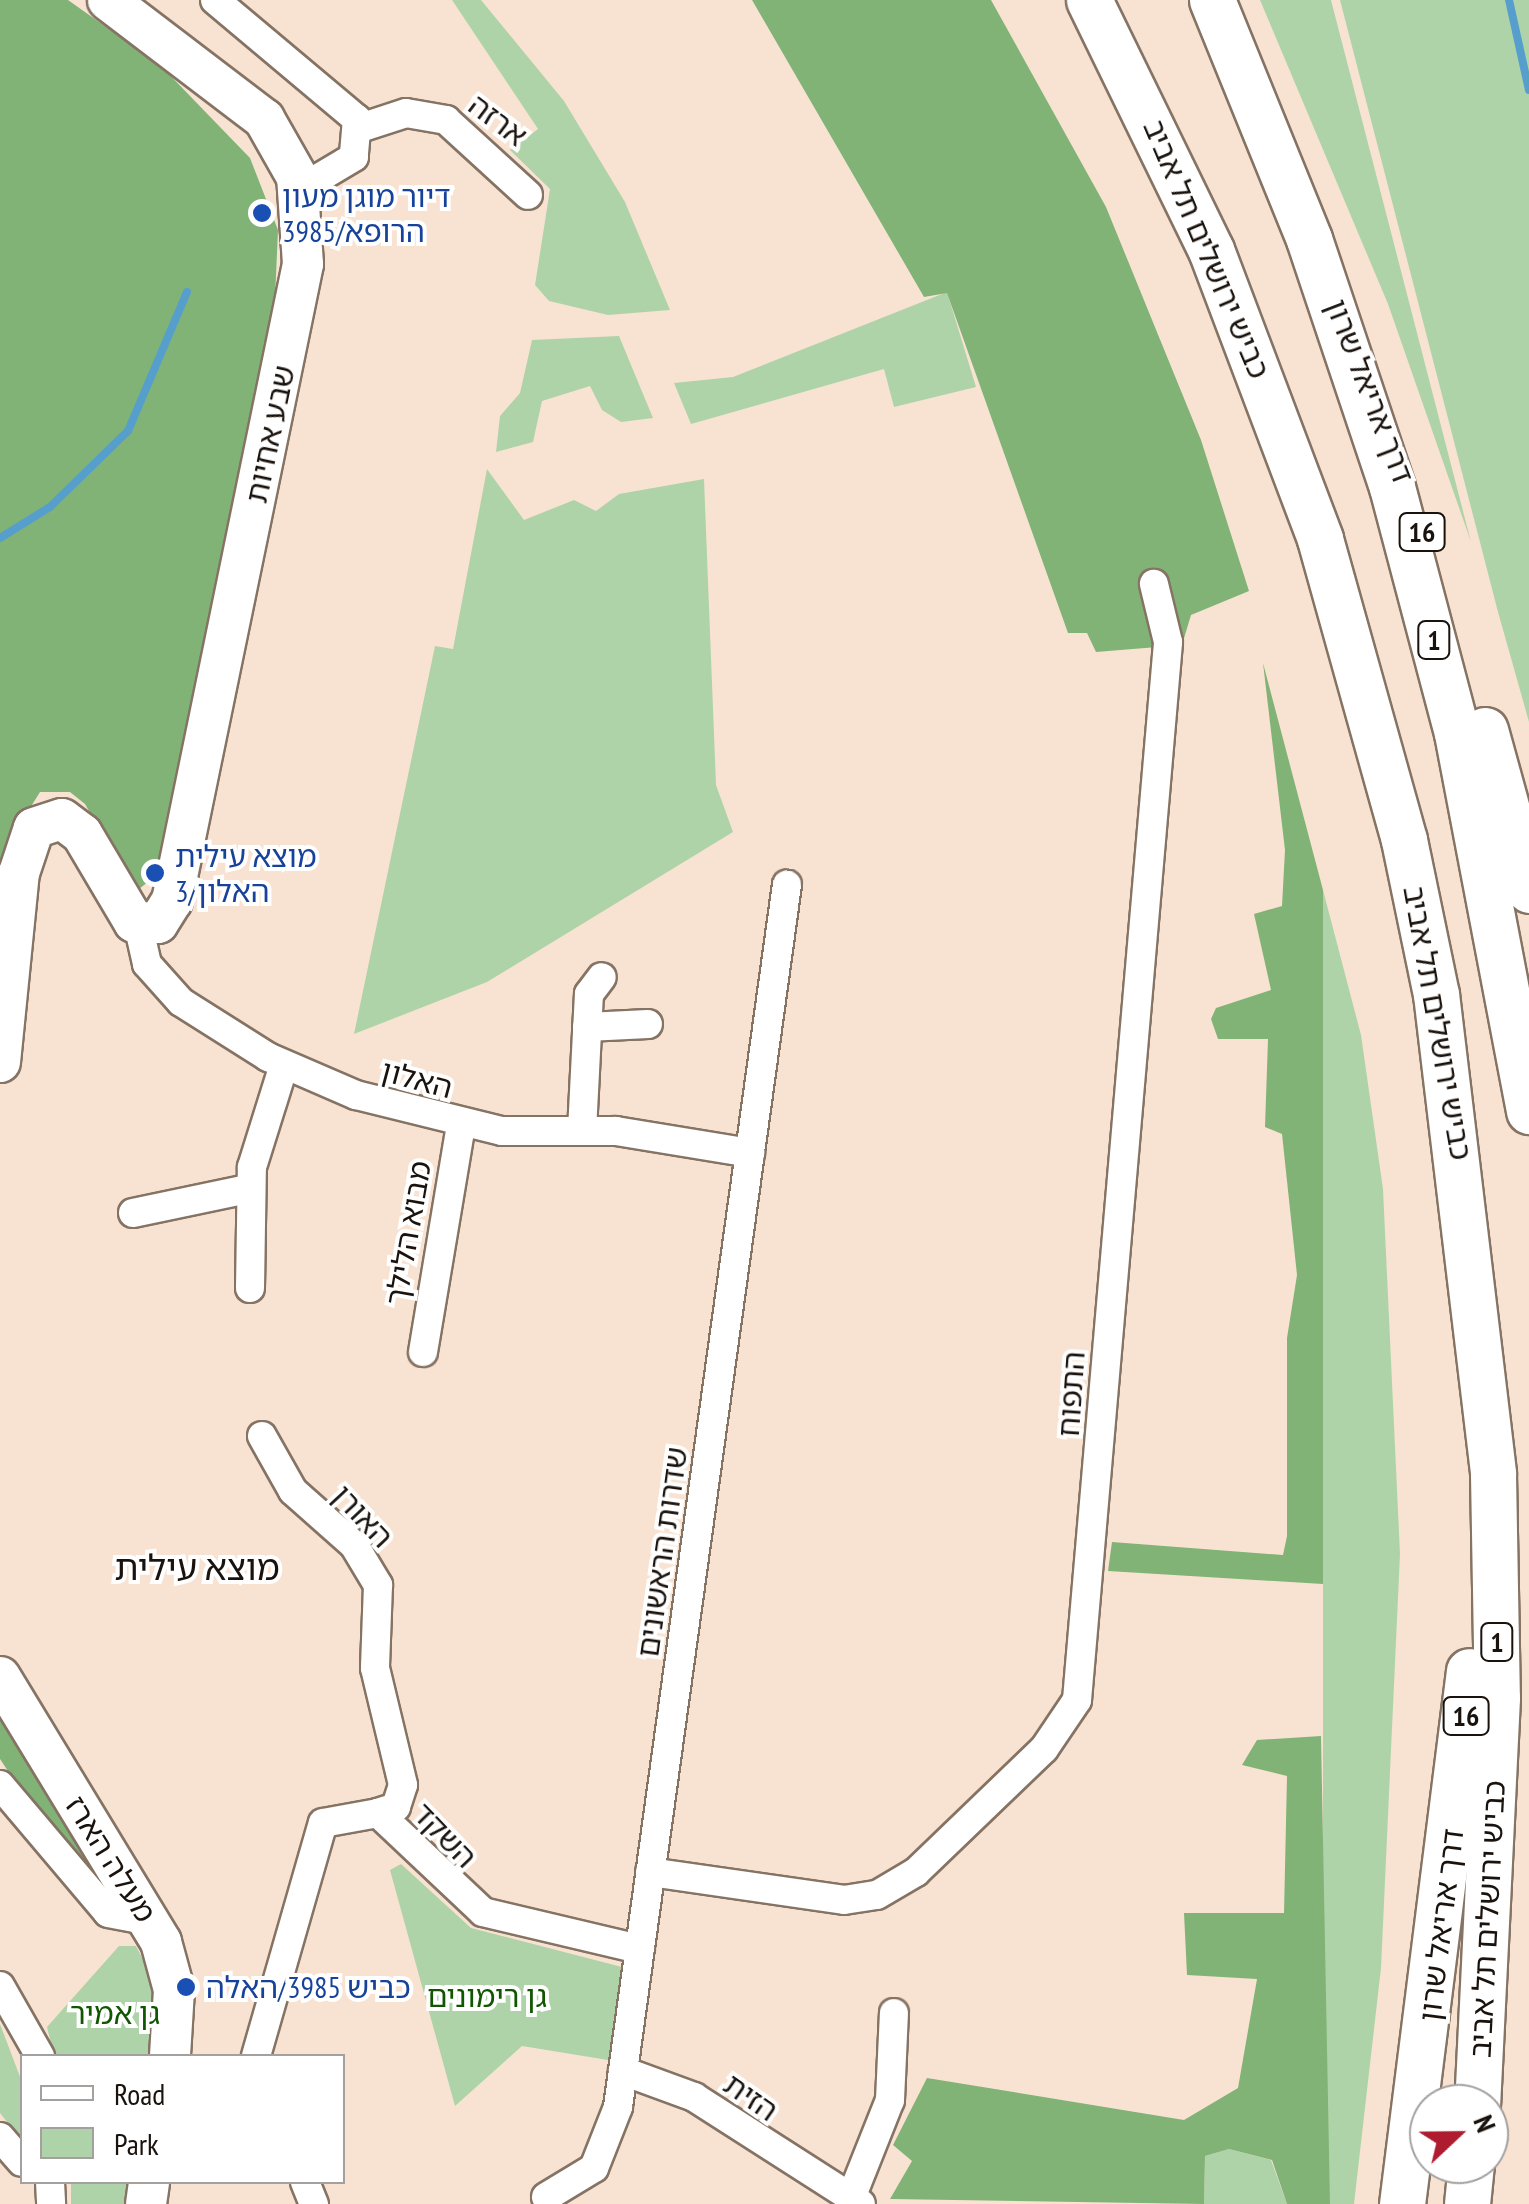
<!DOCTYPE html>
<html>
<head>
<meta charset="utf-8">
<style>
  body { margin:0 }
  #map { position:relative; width:1529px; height:2204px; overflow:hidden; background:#f8e3d2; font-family:"PT Sans Narrow","Noto Sans Hebrew",sans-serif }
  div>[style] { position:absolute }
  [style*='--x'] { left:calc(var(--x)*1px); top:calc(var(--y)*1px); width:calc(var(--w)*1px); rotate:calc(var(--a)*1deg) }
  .green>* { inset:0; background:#afd3a8; transform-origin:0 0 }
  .forest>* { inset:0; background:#81b377 }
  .stream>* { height:8px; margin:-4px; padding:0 4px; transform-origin:4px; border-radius:4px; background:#569fcd }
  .roads { filter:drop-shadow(2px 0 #857364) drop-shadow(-2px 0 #857364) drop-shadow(0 2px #857364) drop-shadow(0 -2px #857364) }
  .minor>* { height:28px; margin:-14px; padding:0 14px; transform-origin:14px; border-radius:14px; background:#fff }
  .secondary>* { height:40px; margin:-20px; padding:0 20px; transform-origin:20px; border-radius:20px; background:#fff }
  .trunk>* { height:45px; margin:-22.5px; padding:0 22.5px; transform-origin:22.5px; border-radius:22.5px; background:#fff }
  .dots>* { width:28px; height:28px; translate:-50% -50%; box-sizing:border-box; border:5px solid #fff; border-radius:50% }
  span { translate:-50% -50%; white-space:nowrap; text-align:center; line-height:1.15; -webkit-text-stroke:8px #fff; paint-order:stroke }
  .shield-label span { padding:2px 8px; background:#fff; border:2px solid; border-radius:8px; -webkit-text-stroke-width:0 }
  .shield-label { font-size:28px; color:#19120d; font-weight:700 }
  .street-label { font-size:30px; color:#19120d }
  .transit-label { font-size:30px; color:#164399 }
  .left { translate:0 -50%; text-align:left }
  .park-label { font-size:30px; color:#115600 }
  .quarter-label { font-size:35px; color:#19120d }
  .legend { position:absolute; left:20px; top:2054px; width:325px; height:130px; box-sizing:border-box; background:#fff; border:2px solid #a3a09e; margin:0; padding:12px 18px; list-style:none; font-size:30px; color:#19120d }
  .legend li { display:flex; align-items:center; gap:20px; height:50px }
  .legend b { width:50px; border:2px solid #a3a09e }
  .north { position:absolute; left:1409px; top:2084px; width:100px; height:100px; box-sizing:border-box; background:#fff; border:2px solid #a3a09e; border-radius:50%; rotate:68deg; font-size:28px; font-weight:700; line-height:40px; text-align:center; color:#19120d }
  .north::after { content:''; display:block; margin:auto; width:35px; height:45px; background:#af1c2f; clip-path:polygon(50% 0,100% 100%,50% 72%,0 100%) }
</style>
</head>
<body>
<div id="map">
  <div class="green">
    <div style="clip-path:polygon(452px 0,481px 0,564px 101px,625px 202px,670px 310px,608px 315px,549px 301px,535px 285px,550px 189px,510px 150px,538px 129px)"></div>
    <div style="clip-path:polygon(1260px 0,1331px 0,1471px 542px,1388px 304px)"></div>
    <div style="clip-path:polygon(1340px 0,1529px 0,1529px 722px,1498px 612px)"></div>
    <div style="clip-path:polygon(947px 292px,976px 387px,894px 407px,884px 369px,691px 424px,674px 383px,733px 377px)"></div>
    <div style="clip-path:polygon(619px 336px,653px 418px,621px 422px,602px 410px,590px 386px,542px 401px,533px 442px,496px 452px,500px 416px,520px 393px,532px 340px)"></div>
    <div style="clip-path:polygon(487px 469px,524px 520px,574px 500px,596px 511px,619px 494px,704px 479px,716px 785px,733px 832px,487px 982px,354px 1034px,435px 646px,453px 649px)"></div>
    <div style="clip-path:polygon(1323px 890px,1361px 1035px,1383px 1189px,1400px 1554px,1381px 1968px,1354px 2204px,1330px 2204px,1323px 2149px)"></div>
    <div style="clip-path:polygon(401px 1864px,471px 1928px,622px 1967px,614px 2061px,522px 2046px,455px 2106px,390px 1870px)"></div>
    <div style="clip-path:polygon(119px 1946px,136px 1946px,155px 1983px,151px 2056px,54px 2056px,47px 2027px)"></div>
    <div style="clip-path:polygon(0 2024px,22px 2082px,22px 2141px,0 2113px)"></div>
    <div style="clip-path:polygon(1229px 2149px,1271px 2160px,1287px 2204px,1204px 2204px,1205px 2156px)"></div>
    <div style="left:71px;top:2182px;width:61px;height:22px"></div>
  </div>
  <div class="forest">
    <div style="clip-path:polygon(0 0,68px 0,161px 66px,250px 158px,278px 230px,273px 344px,161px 872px,135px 892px,85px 804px,70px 792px,40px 792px,7px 845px,0 932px)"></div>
    <div style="clip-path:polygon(752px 0,991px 0,1106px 207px,1201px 440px,1249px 591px,1191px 615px,1182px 645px,1096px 652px,1087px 633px,1068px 633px,947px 293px,924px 297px)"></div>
    <div style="clip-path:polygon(1263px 663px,1323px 890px,1323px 1584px,1108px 1571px,1112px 1542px,1283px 1555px,1287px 1536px,1287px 1338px,1297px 1275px,1282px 1134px,1265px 1127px,1268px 1039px,1218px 1039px,1211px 1019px,1216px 1008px,1271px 990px,1254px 914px,1282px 906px,1285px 850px)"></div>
    <div style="clip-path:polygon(0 1703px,111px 1887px,41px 1821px,0 1759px)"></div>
    <div style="clip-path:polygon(1321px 1736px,1330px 2204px,1287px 2204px,1272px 2160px,1229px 2149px,1205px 2156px,1204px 2204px,890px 2199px,912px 2161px,893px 2145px,927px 2078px,1184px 2120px,1238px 2088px,1257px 1979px,1187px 1975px,1184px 1913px,1284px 1913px,1287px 1776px,1242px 1765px,1257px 1740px)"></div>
  </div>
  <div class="stream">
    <div style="--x:1509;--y:0;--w:92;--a:77.5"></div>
    <div style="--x:0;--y:538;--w:59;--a:-31.8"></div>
    <div style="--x:50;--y:507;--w:109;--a:-44.3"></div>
    <div style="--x:128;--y:431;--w:151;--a:-67"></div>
  </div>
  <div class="roads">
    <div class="minor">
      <div style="--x:215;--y:0;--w:185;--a:40"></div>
      <div style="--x:357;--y:119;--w:38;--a:95"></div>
      <div style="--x:354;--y:157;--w:63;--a:149.3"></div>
      <div style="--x:360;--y:128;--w:48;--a:-18.1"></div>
      <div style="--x:406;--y:113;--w:41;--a:9.9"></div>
      <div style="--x:446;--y:120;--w:111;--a:42.4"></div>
      <div style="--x:138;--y:924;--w:41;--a:77.3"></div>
      <div style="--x:147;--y:964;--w:51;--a:48.2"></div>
      <div style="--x:181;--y:1002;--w:103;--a:32.3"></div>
      <div style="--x:268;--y:1057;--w:96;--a:23.4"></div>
      <div style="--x:356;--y:1095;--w:150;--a:13.9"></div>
      <div style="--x:502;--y:1131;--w:114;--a:0"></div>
      <div style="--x:616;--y:1131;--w:136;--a:9.3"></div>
      <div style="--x:587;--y:1027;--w:61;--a:-2.8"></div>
      <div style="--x:582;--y:1131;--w:137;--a:-87.1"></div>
      <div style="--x:589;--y:994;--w:21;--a:-53"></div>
      <div style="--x:133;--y:1213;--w:117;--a:-11.8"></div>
      <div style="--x:250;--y:1288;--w:121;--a:-89.1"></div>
      <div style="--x:252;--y:1167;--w:107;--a:-72.6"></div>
      <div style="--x:423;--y:1352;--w:231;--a:-80.5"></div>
      <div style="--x:262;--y:1436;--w:63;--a:60.6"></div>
      <div style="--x:293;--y:1491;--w:81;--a:41.5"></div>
      <div style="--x:354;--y:1545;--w:47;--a:59"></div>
      <div style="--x:378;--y:1585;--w:83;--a:92.1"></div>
      <div style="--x:375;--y:1668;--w:120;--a:76.5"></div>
      <div style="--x:403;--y:1785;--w:23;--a:108"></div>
      <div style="--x:396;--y:1807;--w:19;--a:162"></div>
      <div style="--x:0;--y:1785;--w:167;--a:49.8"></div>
      <div style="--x:108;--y:1913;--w:43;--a:10.8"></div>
      <div style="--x:650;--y:1872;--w:196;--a:8.2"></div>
      <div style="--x:844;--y:1900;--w:33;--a:-9"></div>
      <div style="--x:877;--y:1895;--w:45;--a:-30.5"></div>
      <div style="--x:916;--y:1872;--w:178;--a:-43.9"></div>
      <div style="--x:1044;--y:1749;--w:59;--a:-56"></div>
      <div style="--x:1077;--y:1700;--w:1062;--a:-85.08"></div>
      <div style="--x:1168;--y:642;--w:60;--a:-103.6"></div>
      <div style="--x:0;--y:1986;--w:81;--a:60.3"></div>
      <div style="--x:256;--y:2056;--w:242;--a:-74"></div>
      <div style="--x:323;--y:1823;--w:56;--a:-10.3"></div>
      <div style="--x:378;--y:1813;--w:144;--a:43.3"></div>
      <div style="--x:483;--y:1912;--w:161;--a:13.3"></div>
      <div style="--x:623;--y:2071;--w:76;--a:20.1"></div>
      <div style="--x:694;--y:2097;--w:198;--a:32.6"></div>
      <div style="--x:0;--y:2137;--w:33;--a:49"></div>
      <div style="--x:50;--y:2182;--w:22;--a:87"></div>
      <div style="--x:305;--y:2182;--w:24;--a:68"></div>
      <div style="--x:546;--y:2197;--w:56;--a:-31.1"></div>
      <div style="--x:594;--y:2168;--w:66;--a:-68.5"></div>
      <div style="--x:618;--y:2107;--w:1234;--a:-82.13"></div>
      <div style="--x:851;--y:2198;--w:105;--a:-68.3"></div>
      <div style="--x:890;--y:2100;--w:87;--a:-87.4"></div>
    </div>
    <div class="secondary">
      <div style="--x:0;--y:1062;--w:190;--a:-84.3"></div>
      <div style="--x:19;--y:873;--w:47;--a:-71.6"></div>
      <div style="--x:34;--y:828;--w:29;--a:-18"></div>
      <div style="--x:62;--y:819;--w:25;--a:37"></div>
      <div style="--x:82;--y:834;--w:102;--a:59.4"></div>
      <div style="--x:134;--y:922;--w:24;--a:2"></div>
      <div style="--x:158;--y:923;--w:26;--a:-58"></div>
      <div style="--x:172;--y:901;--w:650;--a:-78.38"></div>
      <div style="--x:303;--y:264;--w:87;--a:-93.9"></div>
      <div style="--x:297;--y:177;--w:67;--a:-119.6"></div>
      <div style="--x:264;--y:119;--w:196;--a:-142.7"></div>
      <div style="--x:0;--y:1677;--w:310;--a:58.7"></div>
      <div style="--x:161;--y:1942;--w:50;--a:74.8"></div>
      <div style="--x:174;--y:1990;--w:66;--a:93.5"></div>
      <div style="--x:146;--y:2204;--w:22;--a:-82"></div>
    </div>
    <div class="trunk">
      <div style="--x:1089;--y:0;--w:278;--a:64"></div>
      <div style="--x:1211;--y:250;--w:309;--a:69.3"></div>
      <div style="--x:1320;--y:539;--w:313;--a:74.4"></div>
      <div style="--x:1404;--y:840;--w:157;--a:78.3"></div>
      <div style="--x:1436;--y:994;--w:483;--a:83.2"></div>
      <div style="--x:1493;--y:1474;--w:224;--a:89"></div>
      <div style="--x:1497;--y:1698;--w:406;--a:92.8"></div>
      <div style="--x:1212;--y:0;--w:258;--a:67.9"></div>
      <div style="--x:1309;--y:239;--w:262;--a:71.5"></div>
      <div style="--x:1392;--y:487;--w:254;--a:75.2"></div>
      <div style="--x:1457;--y:733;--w:385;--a:79.2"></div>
      <div style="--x:1485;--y:730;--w:166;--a:74.6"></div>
      <div style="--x:1402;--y:2204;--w:537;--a:-82.84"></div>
      <div style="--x:1467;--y:2204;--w:40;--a:-84.3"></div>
    </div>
  </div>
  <div class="dots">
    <div style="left:262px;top:213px;background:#1a4fb4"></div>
    <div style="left:155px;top:873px;background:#1a4fb4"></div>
    <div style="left:186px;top:1987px;background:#1a4fb4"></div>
  </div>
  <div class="shield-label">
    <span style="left:1422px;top:532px">16</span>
    <span style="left:1434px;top:640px">1</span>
    <span style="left:1497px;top:1642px">1</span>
    <span style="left:1466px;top:1716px">16</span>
  </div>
  <div class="street-label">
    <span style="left:498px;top:120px;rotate:37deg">ארזה</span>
    <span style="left:1207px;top:249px;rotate:67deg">כביש ירושלים תל אביב</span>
    <span style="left:1370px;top:391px;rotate:69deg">דרך אריאל שרון</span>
    <span style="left:270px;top:434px;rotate:-78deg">שבע אחיות</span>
    <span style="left:1438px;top:1023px;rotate:80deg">כביש ירושלים תל אביב</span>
    <span style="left:417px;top:1079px;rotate:15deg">האלון</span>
    <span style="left:408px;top:1233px;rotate:-80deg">מבוא הלילך</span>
    <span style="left:1071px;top:1394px;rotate:-86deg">התפוח</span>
    <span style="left:363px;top:1516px;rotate:47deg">האורן</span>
    <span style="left:662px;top:1552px;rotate:-82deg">שדרות הראשונים</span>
    <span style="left:445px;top:1835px;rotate:46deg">השקד</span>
    <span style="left:111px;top:1859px;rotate:58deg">מעלה הארז</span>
    <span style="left:1487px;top:1919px;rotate:-87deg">כביש ירושלים תל אביב</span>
    <span style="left:1441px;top:1925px;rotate:-83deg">דרך אריאל שרון</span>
    <span style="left:751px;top:2097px;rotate:35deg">הזית</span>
  </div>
  <div class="transit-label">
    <span class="left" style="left:282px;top:213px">דיור מוגן מעון<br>הרופא/3985</span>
    <span class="left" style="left:175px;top:873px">מוצא עילית<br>3/האלון</span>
    <span class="left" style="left:206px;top:1987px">כביש 3985/האלה</span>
  </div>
  <div class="park-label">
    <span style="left:487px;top:1996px">גן רימונים</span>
    <span style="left:115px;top:2013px">גן אמיר</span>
  </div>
  <div class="quarter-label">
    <span style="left:197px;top:1567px">מוצא עילית</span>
  </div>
  <ul class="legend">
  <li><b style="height:12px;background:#fff"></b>Road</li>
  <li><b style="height:28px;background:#afd3a8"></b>Park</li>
  </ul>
  <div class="north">N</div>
</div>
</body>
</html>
